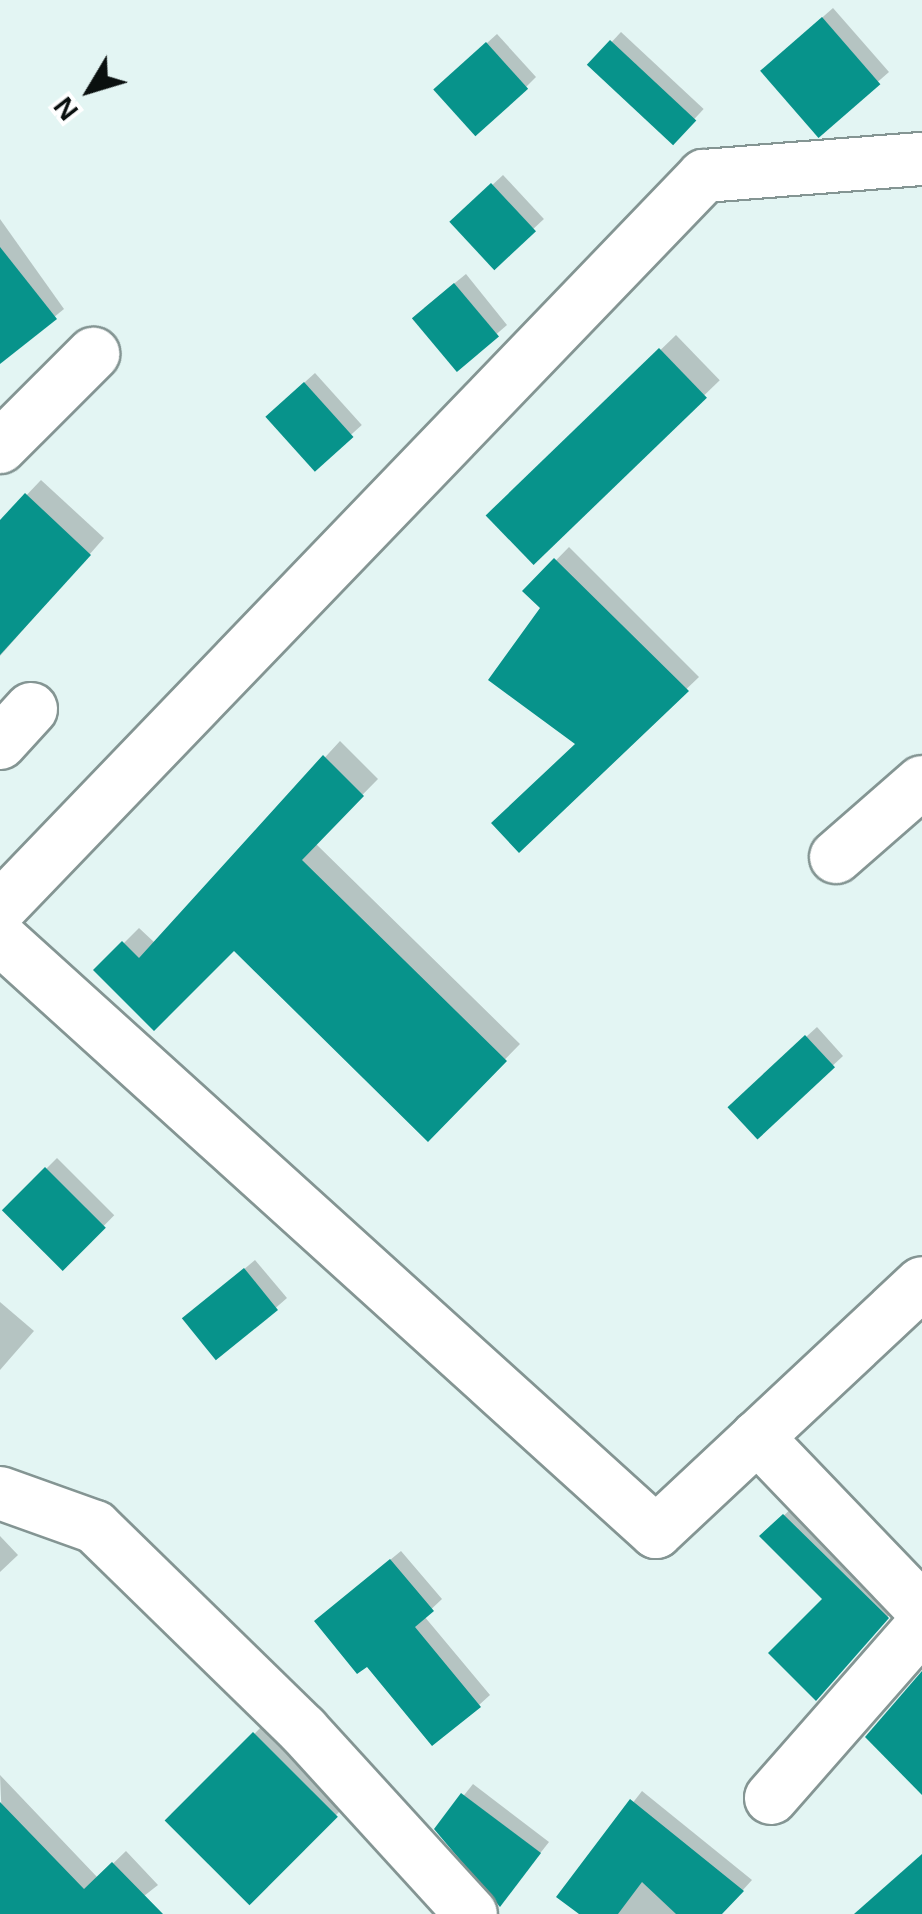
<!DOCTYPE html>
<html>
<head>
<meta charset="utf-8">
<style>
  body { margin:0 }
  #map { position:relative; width:922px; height:1914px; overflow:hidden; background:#e3f5f3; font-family:Arial,sans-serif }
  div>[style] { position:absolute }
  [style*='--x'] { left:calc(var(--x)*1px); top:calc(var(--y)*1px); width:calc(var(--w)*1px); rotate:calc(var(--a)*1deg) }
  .shadow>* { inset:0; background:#0003; transform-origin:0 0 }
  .building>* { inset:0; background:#07938b; transform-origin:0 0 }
  .roads { filter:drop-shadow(2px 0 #849593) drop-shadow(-2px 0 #849593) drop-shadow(0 2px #849593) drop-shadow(0 -2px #849593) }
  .minor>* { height:52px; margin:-26px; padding:0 26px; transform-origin:26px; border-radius:26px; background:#fff }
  span { translate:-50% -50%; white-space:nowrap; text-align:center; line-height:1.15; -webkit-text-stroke:8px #fff; paint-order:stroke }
  .north { position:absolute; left:40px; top:40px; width:100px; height:100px; -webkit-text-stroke:8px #fff; paint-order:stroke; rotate:232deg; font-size:28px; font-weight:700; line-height:40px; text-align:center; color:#0a100f }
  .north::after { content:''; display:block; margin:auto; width:35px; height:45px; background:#0a100f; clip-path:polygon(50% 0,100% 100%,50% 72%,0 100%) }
</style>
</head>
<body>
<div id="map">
  <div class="shadow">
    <div style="clip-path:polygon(833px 8px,889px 72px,818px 134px,773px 61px)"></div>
    <div style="left:621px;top:32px;width:113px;height:45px;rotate:43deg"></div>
    <div style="clip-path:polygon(497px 34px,536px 77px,526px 87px,447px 79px)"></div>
    <div style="left:503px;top:175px;width:60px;height:68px;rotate:47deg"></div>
    <div style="clip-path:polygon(0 219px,64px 309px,0 361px)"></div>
    <div style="clip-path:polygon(466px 274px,507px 325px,456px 369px,424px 308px)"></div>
    <div style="left:676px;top:335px;width:63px;height:260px;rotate:46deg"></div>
    <div style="left:315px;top:373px;width:70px;height:64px;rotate:48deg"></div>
    <div style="clip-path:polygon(41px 480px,104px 538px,0 656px,0 523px)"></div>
    <div style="clip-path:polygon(569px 547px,699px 677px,519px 849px,579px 743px,543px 608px,526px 591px)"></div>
    <div style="clip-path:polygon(340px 741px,378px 779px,315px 843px,520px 1044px,428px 1138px,234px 947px,97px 970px,139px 928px,155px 943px)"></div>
    <div style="clip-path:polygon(817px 1027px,843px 1056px,757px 1136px,740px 1097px)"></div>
    <div style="left:57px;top:1158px;width:81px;height:73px;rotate:45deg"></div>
    <div style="clip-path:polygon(255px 1260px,287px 1298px,219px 1357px,197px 1309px)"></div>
    <div style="clip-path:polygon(0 1302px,34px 1331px,0 1370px)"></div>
    <div style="clip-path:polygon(795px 1505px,897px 1606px,826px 1688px,825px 1599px,762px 1536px)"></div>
    <div style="clip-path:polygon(0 1536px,18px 1555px,0 1572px)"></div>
    <div style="clip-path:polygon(401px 1551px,442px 1599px,424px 1616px,490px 1695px,479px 1705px,367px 1663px,328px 1611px)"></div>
    <div style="left:264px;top:1724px;width:115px;height:136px;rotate:44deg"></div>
    <div style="clip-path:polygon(0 1775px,98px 1878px,126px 1851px,158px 1885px,121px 1914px,6px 1914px)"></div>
    <div style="clip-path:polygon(473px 1784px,549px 1842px,500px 1904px,437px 1829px)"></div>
    <div style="clip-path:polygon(642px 1791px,752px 1880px,721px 1914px,583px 1914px,560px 1896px)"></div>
  </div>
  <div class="building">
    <div style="left:822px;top:17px;width:89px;height:82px;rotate:49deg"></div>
    <div style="left:610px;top:40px;width:118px;height:34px;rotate:43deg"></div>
    <div style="left:486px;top:42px;width:63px;height:71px;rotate:48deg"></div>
    <div style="left:491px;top:183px;width:66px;height:57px;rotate:47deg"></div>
    <div style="clip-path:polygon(0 247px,57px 319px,0 364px)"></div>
    <div style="left:454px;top:283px;width:70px;height:55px;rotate:50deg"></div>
    <div style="left:659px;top:348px;width:69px;height:241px;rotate:46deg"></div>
    <div style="left:304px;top:382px;width:74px;height:52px;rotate:48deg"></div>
    <div style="clip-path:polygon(25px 493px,91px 555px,0 655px,0 520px)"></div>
    <div style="clip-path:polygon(554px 558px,689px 691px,519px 853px,491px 823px,575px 744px,488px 680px,540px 608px,522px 591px)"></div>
    <div style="clip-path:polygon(323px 755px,364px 796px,302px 860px,507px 1061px,428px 1142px,234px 951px,154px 1031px,93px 970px,122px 941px,139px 958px)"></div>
    <div style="left:805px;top:1035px;width:44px;height:106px;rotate:47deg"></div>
    <div style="left:45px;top:1167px;width:86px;height:61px;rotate:45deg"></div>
    <div style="left:244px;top:1268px;width:54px;height:80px;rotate:51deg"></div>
    <div style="clip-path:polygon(783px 1514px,889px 1618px,816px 1701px,768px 1653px,822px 1599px,759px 1536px)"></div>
    <div style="clip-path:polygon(390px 1559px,434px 1611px,415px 1627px,481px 1707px,432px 1746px,367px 1667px,357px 1674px,314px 1621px)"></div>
    <div style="clip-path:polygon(922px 1671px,922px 1795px,865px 1737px)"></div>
    <div style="left:253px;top:1732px;width:120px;height:125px;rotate:45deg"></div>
    <div style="clip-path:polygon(461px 1793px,541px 1853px,500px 1907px,434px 1829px)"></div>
    <div style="clip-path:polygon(630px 1799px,744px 1891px,722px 1914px,676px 1914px,642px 1882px,618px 1914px,579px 1914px,556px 1897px)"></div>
    <div style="clip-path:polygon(0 1802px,84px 1889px,112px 1862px,163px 1914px,0 1914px)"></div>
    <div style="clip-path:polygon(922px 1854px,922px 1914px,854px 1914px)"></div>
  </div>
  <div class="roads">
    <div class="minor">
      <div style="--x:0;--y:447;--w:132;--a:-45"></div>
      <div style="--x:0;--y:743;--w:46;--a:-47.6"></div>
      <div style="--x:836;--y:857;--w:114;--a:-41.1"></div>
      <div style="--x:0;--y:908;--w:1016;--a:-46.12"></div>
      <div style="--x:704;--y:176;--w:219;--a:-4.5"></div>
      <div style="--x:0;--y:938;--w:885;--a:42.16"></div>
      <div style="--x:656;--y:1532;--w:364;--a:-43.1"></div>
      <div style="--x:757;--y:1437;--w:238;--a:46.2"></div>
      <div style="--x:0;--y:1493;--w:101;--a:19.7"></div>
      <div style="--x:95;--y:1527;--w:291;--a:44.3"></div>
      <div style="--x:303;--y:1730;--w:249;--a:47.6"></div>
      <div style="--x:771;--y:1798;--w:229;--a:-48.7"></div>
    </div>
  </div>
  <div class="north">N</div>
</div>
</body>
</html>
